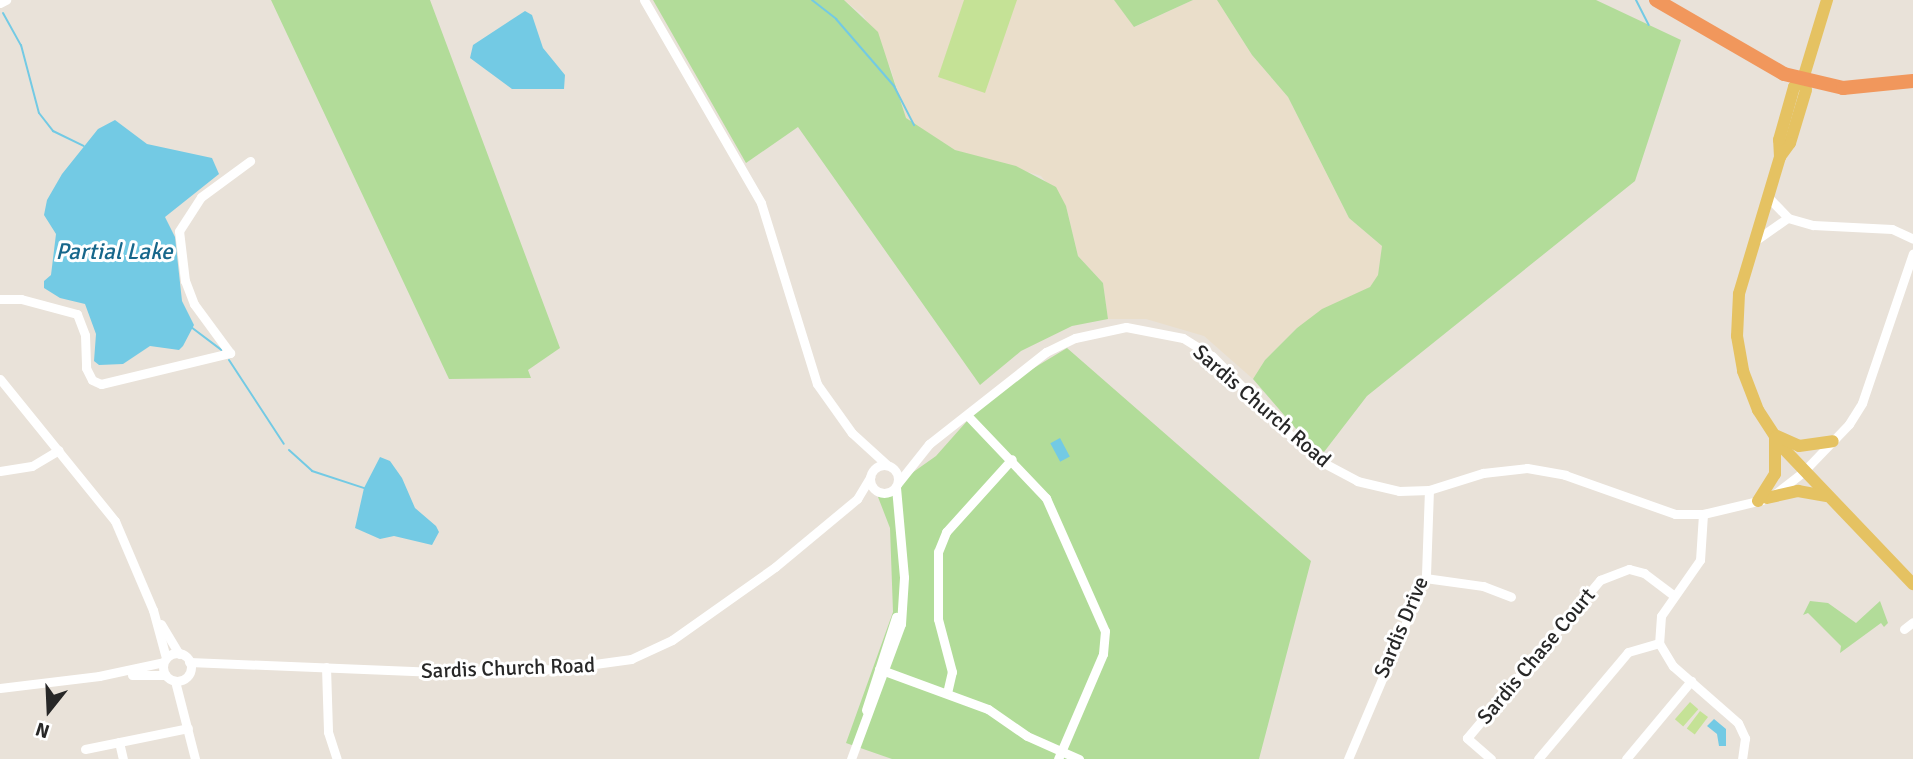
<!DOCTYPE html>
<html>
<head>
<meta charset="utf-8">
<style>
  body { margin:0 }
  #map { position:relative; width:1913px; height:759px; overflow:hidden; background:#e9e2d9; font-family:Signika,sans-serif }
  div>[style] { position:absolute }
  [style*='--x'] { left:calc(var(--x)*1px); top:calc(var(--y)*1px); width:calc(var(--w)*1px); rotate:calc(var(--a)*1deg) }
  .education>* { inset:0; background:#eadeca }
  .green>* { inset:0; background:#b2dc99 }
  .pitch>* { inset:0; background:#c5e296; transform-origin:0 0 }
  .water>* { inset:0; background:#73cae4; transform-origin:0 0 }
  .stream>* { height:2px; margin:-1px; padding:0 1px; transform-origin:1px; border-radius:1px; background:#73cae4 }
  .minor>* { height:9px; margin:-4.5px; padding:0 4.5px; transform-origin:4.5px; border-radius:4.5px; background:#fff }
  .minor>.ring { margin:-4.5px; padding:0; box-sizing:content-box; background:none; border:9px solid #fff; border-radius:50% }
  .major>* { height:12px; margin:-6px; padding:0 6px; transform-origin:6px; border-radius:6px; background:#e5c262 }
  .highway>* { height:14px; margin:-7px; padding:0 7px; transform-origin:7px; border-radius:7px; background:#f1975c }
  span { translate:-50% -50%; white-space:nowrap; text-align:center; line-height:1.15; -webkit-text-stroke:6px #fff; paint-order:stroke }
  .street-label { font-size:21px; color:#272727 }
  .water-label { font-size:23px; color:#17678b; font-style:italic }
  .north { position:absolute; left:14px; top:675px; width:70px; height:70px; -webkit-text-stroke:5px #fff; paint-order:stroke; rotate:198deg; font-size:19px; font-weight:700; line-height:28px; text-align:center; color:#272727 }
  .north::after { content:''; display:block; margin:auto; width:24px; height:32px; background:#272727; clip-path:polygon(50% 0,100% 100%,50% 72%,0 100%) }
</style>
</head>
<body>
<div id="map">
  <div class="education">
    <div style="clip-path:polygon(844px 0,1114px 0,1135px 27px,1193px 0,1217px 0,1252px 55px,1288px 97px,1349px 218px,1382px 246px,1378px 276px,1370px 287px,1297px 328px,1265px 360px,1253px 379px,1204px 336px,1146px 319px,1108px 319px,1103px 283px,1078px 256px,1066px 206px,1041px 176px,955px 150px,905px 118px,891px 69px,863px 15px)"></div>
  </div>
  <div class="green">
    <div style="clip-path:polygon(271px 0,430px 0,560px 348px,528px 370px,531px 378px,449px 379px)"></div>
    <div style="clip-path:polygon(653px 0,844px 0,878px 32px,906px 118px,955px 150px,1016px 166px,1056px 187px,1066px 206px,1078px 256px,1103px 283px,1108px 319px,1072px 326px,1021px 351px,980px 385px,798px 127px,746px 163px)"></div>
    <div style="clip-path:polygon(1114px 0,1193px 0,1134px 27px)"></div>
    <div style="clip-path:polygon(1217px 0,1596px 0,1681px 40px,1635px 181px,1367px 396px,1324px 452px,1297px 430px,1253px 379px,1265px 360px,1297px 328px,1322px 309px,1370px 287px,1378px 275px,1382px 246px,1349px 218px,1288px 97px,1252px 55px)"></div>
    <div style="clip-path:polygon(1067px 348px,1311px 561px,1259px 759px,892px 759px,846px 743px,893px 612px,890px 528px,878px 497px,936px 456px,991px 394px)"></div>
    <div style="clip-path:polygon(1810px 601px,1828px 603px,1856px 623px,1880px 601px,1888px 623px,1884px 627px,1881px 623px,1840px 653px,1841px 646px,1808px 613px,1803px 615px)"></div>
  </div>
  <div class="pitch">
    <div style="clip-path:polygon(964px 0,1017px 0,985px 93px,938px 77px)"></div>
    <div style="left:1690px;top:702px;width:11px;height:23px;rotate:41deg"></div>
    <div style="left:1700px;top:711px;width:10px;height:22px;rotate:37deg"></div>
  </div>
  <div class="water">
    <div style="clip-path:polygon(525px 11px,532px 15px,543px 48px,565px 75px,564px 89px,512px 89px,470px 58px,473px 45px)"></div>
    <div style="clip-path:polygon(115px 120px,147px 144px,212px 158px,219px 174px,165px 217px,175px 237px,182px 301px,194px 325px,183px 346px,179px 350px,150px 346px,123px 364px,99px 365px,94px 361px,96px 334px,85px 304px,60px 298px,44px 288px,44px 281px,51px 275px,56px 234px,44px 215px,47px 200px,62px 174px,98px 129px)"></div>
    <div style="left:1060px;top:438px;width:21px;height:11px;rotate:62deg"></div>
    <div style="clip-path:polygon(380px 457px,390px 461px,402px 478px,415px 508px,436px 526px,439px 532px,432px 545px,394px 536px,380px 539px,355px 528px,364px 488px)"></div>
    <div style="clip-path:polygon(1714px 719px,1726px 729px,1726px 746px,1719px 746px,1717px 734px,1707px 726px)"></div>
  </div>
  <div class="stream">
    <div style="--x:812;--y:0;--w:31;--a:38"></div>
    <div style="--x:836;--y:19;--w:89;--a:49.1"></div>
    <div style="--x:894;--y:86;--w:44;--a:62.9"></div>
    <div style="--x:1636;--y:0;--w:28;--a:63"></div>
    <div style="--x:3;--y:13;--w:37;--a:61"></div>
    <div style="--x:21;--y:45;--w:70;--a:75.2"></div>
    <div style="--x:39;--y:113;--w:23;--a:52"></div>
    <div style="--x:53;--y:131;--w:34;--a:26"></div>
    <div style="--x:191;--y:327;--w:38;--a:37"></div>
    <div style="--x:229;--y:360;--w:100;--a:56.8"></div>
    <div style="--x:289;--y:450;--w:31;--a:42"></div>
    <div style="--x:312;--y:471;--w:55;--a:18.1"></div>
  </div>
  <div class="minor">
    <div style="--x:644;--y:0;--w:234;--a:60"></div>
    <div style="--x:761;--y:203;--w:189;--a:72.8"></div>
    <div style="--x:817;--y:384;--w:60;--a:54.5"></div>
    <div style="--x:852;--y:433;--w:47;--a:42.4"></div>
    <div style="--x:0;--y:3;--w:7;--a:-27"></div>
    <div style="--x:1768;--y:197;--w:29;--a:46"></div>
    <div style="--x:1788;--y:218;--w:26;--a:16"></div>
    <div style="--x:1813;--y:225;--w:79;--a:2.9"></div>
    <div style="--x:1892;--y:229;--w:23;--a:25"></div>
    <div style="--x:1756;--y:240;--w:39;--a:-35"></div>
    <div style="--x:0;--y:299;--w:21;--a:0"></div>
    <div style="--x:21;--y:299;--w:58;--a:15"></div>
    <div style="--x:77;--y:314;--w:22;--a:69"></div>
    <div style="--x:85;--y:335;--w:33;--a:88"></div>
    <div style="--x:86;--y:368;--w:13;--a:63"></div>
    <div style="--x:92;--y:380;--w:10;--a:24"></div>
    <div style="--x:101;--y:384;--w:133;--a:-13.5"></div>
    <div style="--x:230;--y:353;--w:61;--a:-126.3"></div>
    <div style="--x:194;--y:304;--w:25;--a:-111"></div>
    <div style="--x:185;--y:281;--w:50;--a:-96.8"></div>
    <div style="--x:179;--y:231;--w:40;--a:-57.1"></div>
    <div style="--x:201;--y:197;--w:61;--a:-36.3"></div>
    <div style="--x:0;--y:379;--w:183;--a:51"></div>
    <div style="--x:115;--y:521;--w:97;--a:66.9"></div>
    <div style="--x:153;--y:610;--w:50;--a:74.8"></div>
    <div style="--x:967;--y:415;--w:115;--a:46.4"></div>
    <div style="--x:1046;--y:498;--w:145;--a:66.1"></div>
    <div style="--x:1105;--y:631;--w:23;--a:95"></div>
    <div style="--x:1103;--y:654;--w:114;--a:113.2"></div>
    <div class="ring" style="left:870px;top:465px;width:19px;height:19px"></div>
    <div style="--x:0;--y:471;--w:32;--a:-9"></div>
    <div style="--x:32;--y:466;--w:31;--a:-31"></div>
    <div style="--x:898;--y:483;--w:50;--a:-51.5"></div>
    <div style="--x:929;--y:444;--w:149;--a:-38.2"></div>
    <div style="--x:1046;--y:352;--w:32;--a:-26"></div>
    <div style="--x:1075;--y:338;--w:52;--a:-12.2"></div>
    <div style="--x:1126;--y:327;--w:58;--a:10.9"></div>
    <div style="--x:1183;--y:338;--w:34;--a:32"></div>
    <div style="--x:1212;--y:356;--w:112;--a:45.4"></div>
    <div style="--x:1291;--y:436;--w:40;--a:40"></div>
    <div style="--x:1322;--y:462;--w:40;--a:28"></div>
    <div style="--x:1357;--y:481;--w:43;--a:13.4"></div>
    <div style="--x:1399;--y:491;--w:30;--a:-2"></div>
    <div style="--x:1429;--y:490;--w:57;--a:-17.5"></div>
    <div style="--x:1483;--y:473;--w:44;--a:-6.5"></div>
    <div style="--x:1527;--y:468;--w:39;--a:10"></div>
    <div style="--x:1565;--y:475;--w:117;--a:19.5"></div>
    <div style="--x:1675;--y:514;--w:28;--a:0"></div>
    <div style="--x:1703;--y:514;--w:61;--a:-13.3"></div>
    <div style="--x:1775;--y:494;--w:37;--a:-38"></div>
    <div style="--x:1804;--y:471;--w:65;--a:-46.2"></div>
    <div style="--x:1849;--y:424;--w:25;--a:-58"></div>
    <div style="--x:1862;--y:403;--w:158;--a:-71.2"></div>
    <div style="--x:1703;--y:514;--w:46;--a:93.7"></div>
    <div style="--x:1700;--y:560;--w:68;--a:124.9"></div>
    <div style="--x:1661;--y:616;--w:27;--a:94"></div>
    <div style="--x:1659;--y:643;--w:27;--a:59"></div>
    <div style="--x:1673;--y:666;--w:86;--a:41.2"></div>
    <div style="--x:1738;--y:723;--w:17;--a:65"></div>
    <div style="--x:1745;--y:738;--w:21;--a:98"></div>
    <div style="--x:1425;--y:578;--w:59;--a:7.9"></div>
    <div style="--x:1483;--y:586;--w:30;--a:21"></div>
    <div style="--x:161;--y:624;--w:35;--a:59"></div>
    <div style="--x:1904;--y:629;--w:11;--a:-38"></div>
    <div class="ring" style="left:163px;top:653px;width:19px;height:19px"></div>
    <div style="--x:189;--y:662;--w:248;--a:2.3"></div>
    <div style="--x:437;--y:672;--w:121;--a:-1.4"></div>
    <div style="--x:558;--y:669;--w:74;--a:-7.8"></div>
    <div style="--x:631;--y:659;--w:45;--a:-24.9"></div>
    <div style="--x:672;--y:640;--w:126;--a:-35.3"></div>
    <div style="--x:775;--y:567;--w:107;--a:-39.7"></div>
    <div style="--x:857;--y:499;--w:26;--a:-59"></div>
    <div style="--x:326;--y:667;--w:65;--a:88.2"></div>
    <div style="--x:328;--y:732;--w:28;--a:72"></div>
    <div style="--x:879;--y:669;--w:116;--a:20.2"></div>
    <div style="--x:988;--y:709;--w:47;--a:34.7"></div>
    <div style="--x:1027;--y:736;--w:57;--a:23.9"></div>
    <div style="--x:132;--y:675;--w:33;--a:0"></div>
    <div style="--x:175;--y:681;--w:81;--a:75.6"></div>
    <div style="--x:0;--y:688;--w:100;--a:-6.9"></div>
    <div style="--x:99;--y:676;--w:66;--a:-12.2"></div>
    <div style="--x:947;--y:693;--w:22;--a:-77"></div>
    <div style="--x:952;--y:672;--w:55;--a:-104.8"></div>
    <div style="--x:938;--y:619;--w:67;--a:-90"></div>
    <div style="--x:938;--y:552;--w:22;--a:-68"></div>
    <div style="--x:946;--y:532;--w:98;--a:-47.9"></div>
    <div style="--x:866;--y:710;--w:98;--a:-72.1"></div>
    <div style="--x:119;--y:742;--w:17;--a:77"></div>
    <div style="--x:85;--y:749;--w:105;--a:-11.5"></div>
    <div style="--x:851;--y:759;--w:144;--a:-69.7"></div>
    <div style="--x:901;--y:624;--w:47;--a:-86.3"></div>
    <div style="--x:904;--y:577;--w:89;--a:-95.1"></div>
    <div style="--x:1348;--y:759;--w:200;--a:-67"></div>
    <div style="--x:1426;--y:575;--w:85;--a:-88"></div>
    <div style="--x:1491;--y:759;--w:32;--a:-139"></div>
    <div style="--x:1467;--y:738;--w:207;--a:-49.9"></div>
    <div style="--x:1600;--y:580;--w:31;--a:-21"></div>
    <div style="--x:1629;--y:569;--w:16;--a:15"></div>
    <div style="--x:1644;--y:573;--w:35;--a:37"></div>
    <div style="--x:1538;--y:759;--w:140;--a:-49.9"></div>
    <div style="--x:1628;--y:652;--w:32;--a:-16"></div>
    <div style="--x:1626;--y:759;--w:102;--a:-50.2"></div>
  </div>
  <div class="major">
    <div style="--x:1803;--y:79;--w:11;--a:75"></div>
    <div style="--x:1806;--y:90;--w:55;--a:106.8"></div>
    <div style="--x:1790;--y:143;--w:17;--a:126"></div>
    <div style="--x:1780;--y:157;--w:143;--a:106.7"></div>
    <div style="--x:1739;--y:294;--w:42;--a:92.7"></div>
    <div style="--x:1737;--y:336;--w:36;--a:80"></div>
    <div style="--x:1743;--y:371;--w:42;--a:69"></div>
    <div style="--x:1758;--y:410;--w:44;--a:57"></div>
    <div style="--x:1782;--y:447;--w:190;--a:46.3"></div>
    <div style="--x:1780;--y:157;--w:17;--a:-93"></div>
    <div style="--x:1779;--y:140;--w:55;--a:-74.2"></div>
    <div style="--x:1794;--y:87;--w:12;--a:-42"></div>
    <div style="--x:1803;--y:79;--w:83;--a:-73.1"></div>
    <div style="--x:1777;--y:436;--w:24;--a:24"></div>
    <div style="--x:1799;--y:446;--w:34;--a:-8"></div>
    <div style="--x:1767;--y:498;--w:32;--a:-13"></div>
    <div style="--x:1798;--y:491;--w:29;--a:10"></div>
    <div style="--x:1758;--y:501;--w:32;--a:-58"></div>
    <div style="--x:1775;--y:474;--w:36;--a:-90"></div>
  </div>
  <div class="highway">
    <div style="--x:1656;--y:0;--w:148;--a:30"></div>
    <div style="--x:1784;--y:74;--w:61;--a:13.3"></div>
    <div style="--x:1843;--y:88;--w:70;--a:-5.7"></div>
  </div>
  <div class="street-label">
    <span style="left:1262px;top:406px;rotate:41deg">Sardis Church Road</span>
    <span style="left:1401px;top:627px;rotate:-67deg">Sardis Drive</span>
    <span style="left:1536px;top:656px;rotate:-50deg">Sardis Chase Court</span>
    <span style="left:508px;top:668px;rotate:-2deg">Sardis Church Road</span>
  </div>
  <div class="water-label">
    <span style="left:114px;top:252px">Partial Lake</span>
  </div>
  <div class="north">N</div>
</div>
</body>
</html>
